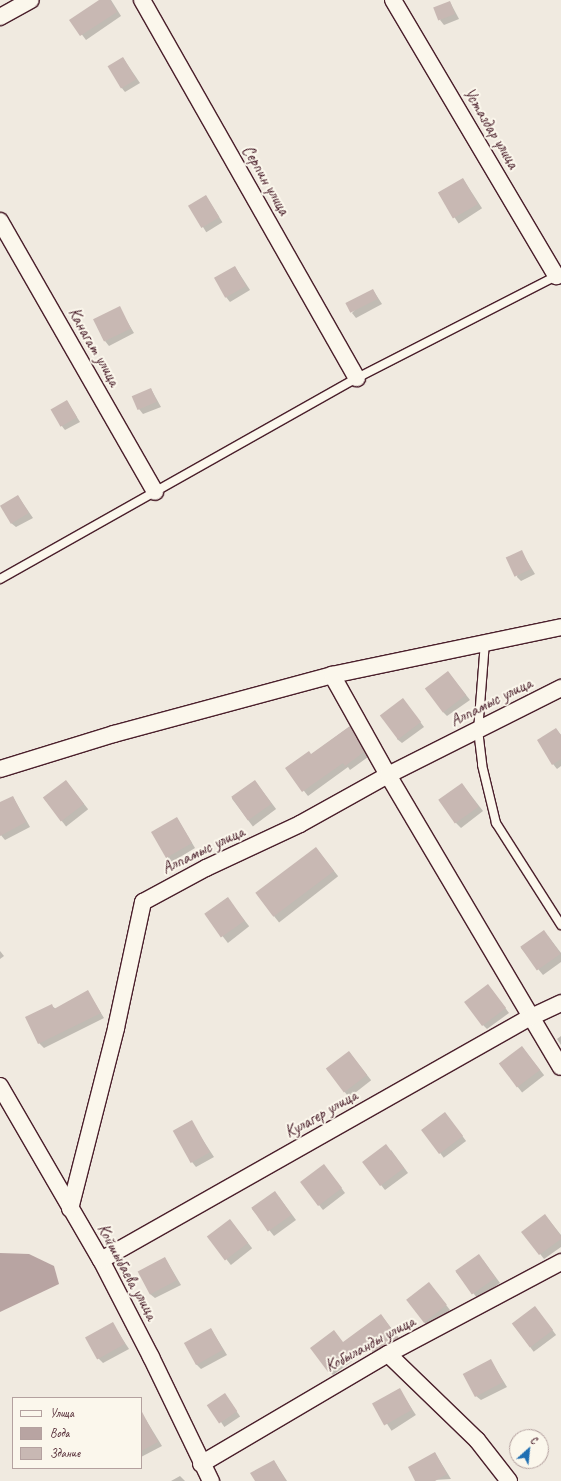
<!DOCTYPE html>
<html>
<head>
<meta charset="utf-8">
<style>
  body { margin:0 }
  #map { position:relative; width:561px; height:1481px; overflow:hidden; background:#f0eae0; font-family:Caveat,sans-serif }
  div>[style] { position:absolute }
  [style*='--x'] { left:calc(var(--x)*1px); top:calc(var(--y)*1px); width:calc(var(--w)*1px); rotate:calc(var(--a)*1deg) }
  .water>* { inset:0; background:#b8a4a2 }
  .shadow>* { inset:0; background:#0003; transform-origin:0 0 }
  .building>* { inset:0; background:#c8b8b3; transform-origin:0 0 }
  .roads { filter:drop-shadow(1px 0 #4a1f2b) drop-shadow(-1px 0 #4a1f2b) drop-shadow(0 1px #4a1f2b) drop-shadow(0 -1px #4a1f2b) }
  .service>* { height:8px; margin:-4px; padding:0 4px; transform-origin:4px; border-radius:4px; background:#fbf7ec }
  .minor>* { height:16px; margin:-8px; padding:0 8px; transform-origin:8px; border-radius:8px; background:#fbf7ec }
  span { translate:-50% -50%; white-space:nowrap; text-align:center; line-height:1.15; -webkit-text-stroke:4px #fbf7ec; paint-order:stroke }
  .street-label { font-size:17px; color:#4a1f2b }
  .legend { position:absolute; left:12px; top:1397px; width:130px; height:72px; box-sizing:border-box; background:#fbf7ec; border:1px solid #b4a19f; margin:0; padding:5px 7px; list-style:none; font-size:12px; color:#4a1f2b }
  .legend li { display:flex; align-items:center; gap:8px; height:20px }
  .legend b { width:20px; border:1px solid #b4a19f }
  .north { position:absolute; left:509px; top:1429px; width:40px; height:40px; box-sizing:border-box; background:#fbf7ec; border:1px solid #b4a19f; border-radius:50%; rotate:27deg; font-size:11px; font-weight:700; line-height:16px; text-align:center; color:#4a1f2b }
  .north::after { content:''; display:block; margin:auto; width:14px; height:18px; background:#1f6fb2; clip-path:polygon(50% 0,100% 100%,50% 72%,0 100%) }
</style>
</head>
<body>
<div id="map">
  <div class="water">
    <div style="clip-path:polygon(0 1253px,29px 1254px,54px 1266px,59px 1284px,0 1312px)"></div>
  </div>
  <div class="shadow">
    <div style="clip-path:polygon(101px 0,111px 0,121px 16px,86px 40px,71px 20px)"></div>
    <div style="clip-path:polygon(450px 2px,459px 19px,444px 25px,440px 20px)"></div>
    <div style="clip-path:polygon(123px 58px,140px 83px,125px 92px,121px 87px)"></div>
    <div style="left:463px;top:179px;width:35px;height:28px;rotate:57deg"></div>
    <div style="left:206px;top:196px;width:31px;height:19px;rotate:58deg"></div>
    <div style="clip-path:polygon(235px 267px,250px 290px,230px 302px,226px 297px)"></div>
    <div style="clip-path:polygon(373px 290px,382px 304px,356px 318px,352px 313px)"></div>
    <div style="clip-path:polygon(119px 308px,134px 333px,109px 346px,105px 341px)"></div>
    <div style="clip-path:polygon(151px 389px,161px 407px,143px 414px,139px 409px)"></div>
    <div style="clip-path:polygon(67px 401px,80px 422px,65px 430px,61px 425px)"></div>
    <div style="clip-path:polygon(18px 496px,33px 518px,16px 527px,11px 523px)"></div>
    <div style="clip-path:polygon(521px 551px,535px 574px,521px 581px,517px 577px)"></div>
    <div style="clip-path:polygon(448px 672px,470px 700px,447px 716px,443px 712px)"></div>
    <div style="clip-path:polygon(403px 699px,424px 727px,402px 743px,397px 739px)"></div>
    <div style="clip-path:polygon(349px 727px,368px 757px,350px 770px,348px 767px,308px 796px,286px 768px,311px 755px)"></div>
    <div style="clip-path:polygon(556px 729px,561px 735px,561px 766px,557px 769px,553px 764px)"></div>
    <div style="left:66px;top:781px;width:36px;height:28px;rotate:52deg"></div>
    <div style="left:255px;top:781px;width:35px;height:29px;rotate:53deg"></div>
    <div style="clip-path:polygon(462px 784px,483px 811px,461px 828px,456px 823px)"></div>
    <div style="clip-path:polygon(13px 797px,30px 827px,5px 840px,0 834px,0 804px)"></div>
    <div style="left:177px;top:818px;width:35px;height:28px;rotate:59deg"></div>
    <div style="left:316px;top:848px;width:36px;height:75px;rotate:52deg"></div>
    <div style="left:227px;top:898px;width:36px;height:27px;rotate:52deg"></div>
    <div style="clip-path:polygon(548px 936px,561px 953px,561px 962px,543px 975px,521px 948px)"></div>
    <div style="clip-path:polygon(0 951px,4px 956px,0 959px)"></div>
    <div style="clip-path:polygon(492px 990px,509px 1013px,487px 1029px,483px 1025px)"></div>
    <div style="clip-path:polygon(88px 992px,104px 1018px,44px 1048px,39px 1043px,52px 1006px,56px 1009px)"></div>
    <div style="clip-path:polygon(561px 1036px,561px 1045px,557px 1039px)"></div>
    <div style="left:522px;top:1047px;width:36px;height:28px;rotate:52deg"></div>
    <div style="left:349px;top:1052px;width:36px;height:28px;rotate:52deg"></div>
    <div style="left:445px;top:1113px;width:35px;height:28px;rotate:53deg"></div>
    <div style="clip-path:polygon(191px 1122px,214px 1157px,196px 1167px,192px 1162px)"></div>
    <div style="clip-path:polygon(391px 1150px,408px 1173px,385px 1190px,381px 1185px)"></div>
    <div style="clip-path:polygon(328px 1170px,345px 1193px,323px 1210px,319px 1205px)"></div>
    <div style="clip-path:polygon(279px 1197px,296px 1220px,274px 1236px,252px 1209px)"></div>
    <div style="clip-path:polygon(545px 1215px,561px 1235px,561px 1247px,544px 1259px,523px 1232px)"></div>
    <div style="left:230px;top:1220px;width:36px;height:27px;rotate:52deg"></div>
    <div style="clip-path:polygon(165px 1258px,181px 1285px,155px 1298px,150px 1294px)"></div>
    <div style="clip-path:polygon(483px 1260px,500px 1283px,478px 1299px,456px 1272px)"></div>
    <div style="clip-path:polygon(429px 1283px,450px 1310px,428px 1327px,424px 1322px)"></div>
    <div style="left:535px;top:1307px;width:35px;height:28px;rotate:53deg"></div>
    <div style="clip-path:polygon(381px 1315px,402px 1342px,378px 1356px,370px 1348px,333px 1375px,328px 1371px,334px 1331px,343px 1343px)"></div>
    <div style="clip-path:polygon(112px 1323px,129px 1349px,103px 1363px,98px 1358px)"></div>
    <div style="clip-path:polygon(211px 1329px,227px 1355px,201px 1369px,196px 1364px)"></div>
    <div style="clip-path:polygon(491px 1361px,507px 1387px,481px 1400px,476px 1396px)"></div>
    <div style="left:399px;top:1389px;width:31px;height:29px;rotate:57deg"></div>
    <div style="left:225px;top:1394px;width:27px;height:19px;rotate:56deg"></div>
    <div style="clip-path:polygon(146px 1420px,162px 1446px,141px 1457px,141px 1423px)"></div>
    <div style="clip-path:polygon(435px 1453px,451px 1479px,416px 1481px)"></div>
    <div style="clip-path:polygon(274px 1461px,287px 1481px,256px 1481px)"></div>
    <div style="clip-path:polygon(180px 1476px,185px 1481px,171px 1481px)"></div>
  </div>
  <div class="building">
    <div style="clip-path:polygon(99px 0,110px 0,117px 12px,80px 36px,69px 20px)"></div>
    <div style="left:450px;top:1px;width:14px;height:18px;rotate:69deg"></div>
    <div style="left:123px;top:57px;width:26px;height:18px;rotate:59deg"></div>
    <div style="left:463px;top:178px;width:30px;height:29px;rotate:60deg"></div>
    <div style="left:206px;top:195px;width:26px;height:21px;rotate:59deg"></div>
    <div style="left:235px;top:266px;width:23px;height:24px;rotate:61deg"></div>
    <div style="left:373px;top:289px;width:11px;height:31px;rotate:63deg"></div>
    <div style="left:120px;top:306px;width:25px;height:30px;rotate:64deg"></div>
    <div style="left:151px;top:388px;width:15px;height:21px;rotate:67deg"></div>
    <div style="left:67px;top:400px;width:20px;height:19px;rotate:60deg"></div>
    <div style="left:18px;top:495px;width:21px;height:21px;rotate:59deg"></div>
    <div style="left:522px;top:550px;width:21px;height:18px;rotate:65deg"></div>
    <div style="left:448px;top:671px;width:30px;height:29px;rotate:53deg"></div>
    <div style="left:403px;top:698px;width:30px;height:29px;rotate:53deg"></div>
    <div style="clip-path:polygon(350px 726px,364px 752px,345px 766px,343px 763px,302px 792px,285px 768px,309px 751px,311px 754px)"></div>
    <div style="clip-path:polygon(556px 728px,561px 735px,561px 759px,552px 765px,537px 740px)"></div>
    <div style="left:66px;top:780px;width:30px;height:29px;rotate:53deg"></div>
    <div style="left:255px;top:780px;width:29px;height:29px;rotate:55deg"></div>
    <div style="left:462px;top:783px;width:29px;height:29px;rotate:55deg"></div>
    <div style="clip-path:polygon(13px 796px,26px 822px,0 836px,0 802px)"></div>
    <div style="left:177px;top:817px;width:30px;height:30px;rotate:60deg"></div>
    <div style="left:316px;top:847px;width:30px;height:76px;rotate:53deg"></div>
    <div style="left:228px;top:897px;width:29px;height:29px;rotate:55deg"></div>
    <div style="left:544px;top:930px;width:29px;height:29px;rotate:55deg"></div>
    <div style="left:488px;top:984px;width:30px;height:30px;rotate:53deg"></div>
    <div style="clip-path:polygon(88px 990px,101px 1013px,38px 1044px,25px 1017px,52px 1004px,54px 1009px)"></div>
    <div style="left:522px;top:1046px;width:30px;height:29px;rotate:53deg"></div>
    <div style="left:349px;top:1051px;width:30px;height:29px;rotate:53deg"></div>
    <div style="left:445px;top:1112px;width:30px;height:30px;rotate:53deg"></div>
    <div style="left:192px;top:1120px;width:37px;height:22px;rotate:61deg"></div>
    <div style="left:386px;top:1144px;width:30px;height:30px;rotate:53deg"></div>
    <div style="left:324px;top:1164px;width:30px;height:30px;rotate:53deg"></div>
    <div style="left:275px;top:1191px;width:29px;height:29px;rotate:55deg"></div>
    <div style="clip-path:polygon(545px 1214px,561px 1236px,561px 1239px,539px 1255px,521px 1232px)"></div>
    <div style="left:230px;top:1219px;width:30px;height:29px;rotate:53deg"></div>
    <div style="left:479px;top:1254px;width:29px;height:29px;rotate:55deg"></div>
    <div style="left:165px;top:1257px;width:26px;height:31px;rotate:62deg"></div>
    <div style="left:429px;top:1282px;width:29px;height:29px;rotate:52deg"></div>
    <div style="left:535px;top:1306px;width:30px;height:29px;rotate:53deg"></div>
    <div style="clip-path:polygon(381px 1314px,398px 1338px,372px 1352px,366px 1344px,328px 1372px,310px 1348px,334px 1330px,343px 1342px)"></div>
    <div style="left:113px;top:1322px;width:25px;height:32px;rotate:61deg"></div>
    <div style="left:211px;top:1328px;width:25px;height:31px;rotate:61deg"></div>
    <div style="left:491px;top:1359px;width:26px;height:32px;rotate:62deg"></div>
    <div style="left:400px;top:1388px;width:25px;height:32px;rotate:61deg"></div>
    <div style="left:225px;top:1393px;width:22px;height:22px;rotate:56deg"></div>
    <div style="clip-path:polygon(141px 1410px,158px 1442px,141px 1451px)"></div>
    <div style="clip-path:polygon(435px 1452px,447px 1474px,435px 1481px,415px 1481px,408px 1467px)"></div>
    <div style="clip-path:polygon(274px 1460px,286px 1481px,255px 1481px,250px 1473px)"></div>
  </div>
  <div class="roads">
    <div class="service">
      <div style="--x:0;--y:579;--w:410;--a:-29.4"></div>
      <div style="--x:357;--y:378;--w:226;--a:-27.1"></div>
      <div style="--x:485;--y:642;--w:88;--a:94.5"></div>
      <div style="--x:478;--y:730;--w:35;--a:83"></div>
      <div style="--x:482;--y:765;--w:60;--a:76.4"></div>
      <div style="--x:496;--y:823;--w:121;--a:57.5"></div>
    </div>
    <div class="minor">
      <div style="--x:142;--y:0;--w:435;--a:60.4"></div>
      <div style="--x:393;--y:0;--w:321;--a:59.4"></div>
      <div style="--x:0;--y:17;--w:35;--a:-29"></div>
      <div style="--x:0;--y:221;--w:312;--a:60.2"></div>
      <div style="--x:332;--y:675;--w:115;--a:60.8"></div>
      <div style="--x:388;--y:775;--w:339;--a:59.4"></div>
      <div style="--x:0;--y:769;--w:119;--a:-17.1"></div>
      <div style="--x:114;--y:734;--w:226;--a:-15.1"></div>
      <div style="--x:332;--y:675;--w:234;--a:-11.8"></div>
      <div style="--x:0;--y:1086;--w:201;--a:59.9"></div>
      <div style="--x:101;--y:1260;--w:109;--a:62.7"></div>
      <div style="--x:151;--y:1357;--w:138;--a:64.2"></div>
      <div style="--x:70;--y:1209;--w:187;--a:-75.7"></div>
      <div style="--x:116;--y:1028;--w:129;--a:-77.9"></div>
      <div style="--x:143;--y:902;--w:72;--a:-28.4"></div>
      <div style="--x:206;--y:868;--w:104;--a:-25.1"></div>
      <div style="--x:300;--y:824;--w:101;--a:-29.1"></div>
      <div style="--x:388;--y:775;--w:194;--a:-26.7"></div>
      <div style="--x:101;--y:1260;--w:494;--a:-29.5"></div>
      <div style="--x:531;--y:1017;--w:33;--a:-25"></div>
      <div style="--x:388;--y:1354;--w:124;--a:44"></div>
      <div style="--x:477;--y:1440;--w:52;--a:52"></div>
      <div style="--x:201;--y:1464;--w:217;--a:-30.5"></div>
      <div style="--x:388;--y:1354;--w:196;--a:-28"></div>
    </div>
  </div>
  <div class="street-label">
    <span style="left:491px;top:128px;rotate:59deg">Устаздар улица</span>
    <span style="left:266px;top:180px;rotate:60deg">Серпин улица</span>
    <span style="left:94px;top:347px;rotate:60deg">Канагат улица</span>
    <span style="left:491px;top:702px;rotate:-27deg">Алпамыс улица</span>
    <span style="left:203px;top:850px;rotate:-26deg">Алпамыс улица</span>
    <span style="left:321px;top:1114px;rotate:-30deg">Кулагер улица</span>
    <span style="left:127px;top:1272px;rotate:61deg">Койшыбаева улица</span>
    <span style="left:370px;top:1344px;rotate:-29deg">Кобыланды улица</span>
  </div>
  <ul class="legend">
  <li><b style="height:5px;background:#fbf7ec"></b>Улица</li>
  <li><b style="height:11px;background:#b8a4a2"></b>Вода</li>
  <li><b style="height:11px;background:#c8b8b3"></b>Здание</li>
  </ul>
  <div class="north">С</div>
</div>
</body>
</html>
